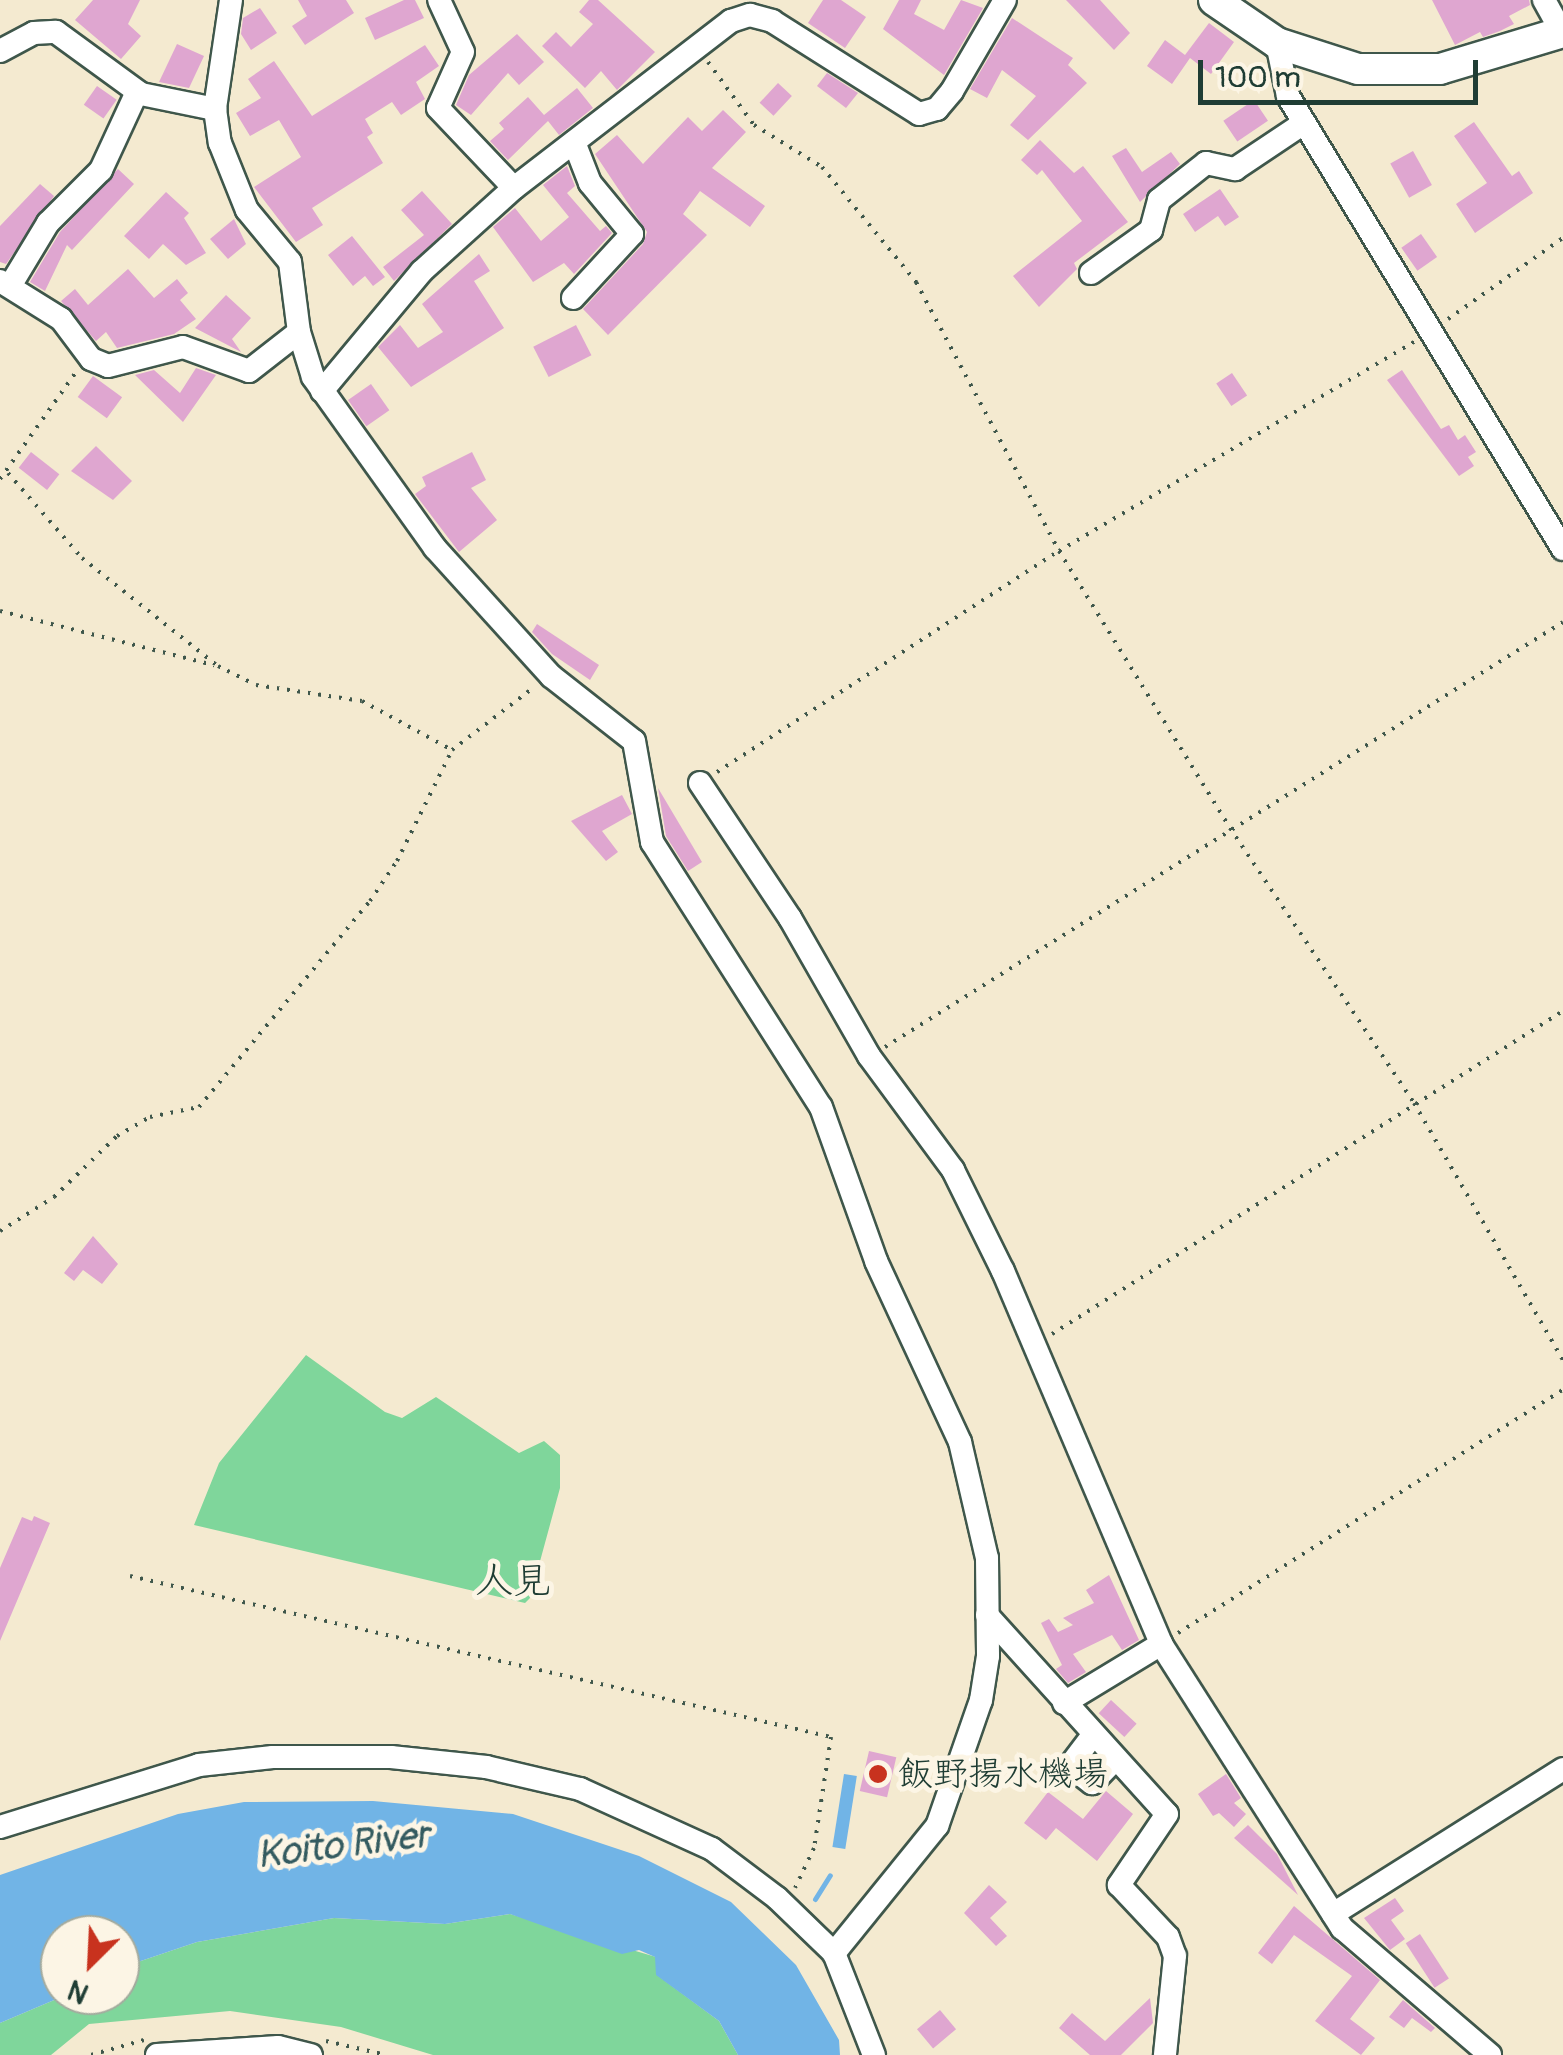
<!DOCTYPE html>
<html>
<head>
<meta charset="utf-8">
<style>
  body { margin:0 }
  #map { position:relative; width:1563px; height:2055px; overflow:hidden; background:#f4ead0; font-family:Pangolin,"Klee One",sans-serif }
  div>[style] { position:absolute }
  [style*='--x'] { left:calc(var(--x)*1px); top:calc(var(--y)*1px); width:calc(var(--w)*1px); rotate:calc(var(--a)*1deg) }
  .green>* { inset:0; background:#7fd69b }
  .water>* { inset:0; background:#71b4e6; transform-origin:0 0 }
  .stream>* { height:5px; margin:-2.5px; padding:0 2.5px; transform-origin:2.5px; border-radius:2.5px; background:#71b4e6 }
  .building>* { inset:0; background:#dfa6d0; transform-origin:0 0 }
  .path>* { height:4px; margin-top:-2px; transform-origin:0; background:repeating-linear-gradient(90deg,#3f574b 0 2.5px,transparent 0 10.5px) }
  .roads { filter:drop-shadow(2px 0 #3f574b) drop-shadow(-2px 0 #3f574b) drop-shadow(0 2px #3f574b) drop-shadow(0 -2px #3f574b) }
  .minor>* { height:22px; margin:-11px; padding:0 11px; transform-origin:11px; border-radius:11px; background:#fff }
  .major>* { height:30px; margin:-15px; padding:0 15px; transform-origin:15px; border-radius:15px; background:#fff }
  .dots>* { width:28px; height:28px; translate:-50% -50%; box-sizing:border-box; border:5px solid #fcf5e5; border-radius:50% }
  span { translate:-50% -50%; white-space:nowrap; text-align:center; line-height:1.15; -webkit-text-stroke:10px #fcf5e5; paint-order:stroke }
  .poi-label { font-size:35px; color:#1f3d34 }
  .left { translate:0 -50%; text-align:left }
  .neighbourhood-label { font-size:38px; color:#1f3d34 }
  .water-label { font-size:38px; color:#345b60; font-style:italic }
  .north { position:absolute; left:40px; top:1915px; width:100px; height:100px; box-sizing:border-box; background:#fcf5e5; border:2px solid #a4ab9e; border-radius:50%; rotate:204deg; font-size:28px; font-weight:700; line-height:40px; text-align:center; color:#1f3d34 }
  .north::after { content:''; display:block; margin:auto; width:35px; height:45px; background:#c8321e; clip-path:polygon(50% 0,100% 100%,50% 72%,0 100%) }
  .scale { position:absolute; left:1198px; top:60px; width:280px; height:45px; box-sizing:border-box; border:5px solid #1f3d34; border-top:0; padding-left:12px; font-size:30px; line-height:35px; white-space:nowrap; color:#1f3d34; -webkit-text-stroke:8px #fcf5e5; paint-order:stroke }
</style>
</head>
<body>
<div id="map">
  <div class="green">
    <div style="clip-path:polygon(306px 1355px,385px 1412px,402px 1418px,436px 1397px,519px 1453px,544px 1441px,560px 1455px,560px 1488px,530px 1598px,525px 1603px,194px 1525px,219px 1463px)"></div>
    <div style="clip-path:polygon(510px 1914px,656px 1957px,657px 1975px,719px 2021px,738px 2055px,433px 2055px,341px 2027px,230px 2011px,89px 2024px,51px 2055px,0 2055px,0 2023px,66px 1995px,120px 1995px,120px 1968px,197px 1942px,334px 1918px,445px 1924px)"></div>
  </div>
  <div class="water">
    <div style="left:844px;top:1774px;width:13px;height:74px;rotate:9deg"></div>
    <div style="clip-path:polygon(373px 1801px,513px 1814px,639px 1856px,731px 1902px,796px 1965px,839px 2040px,840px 2055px,738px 2055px,719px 2021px,656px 1975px,655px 1957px,639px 1950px,622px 1954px,510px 1914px,445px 1924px,334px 1918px,197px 1942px,120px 1968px,120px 1935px,60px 1935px,60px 1995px,66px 1995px,0 2023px,0 1875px,178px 1814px,244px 1802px)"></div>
  </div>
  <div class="stream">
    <div style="--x:815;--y:1899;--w:28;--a:-58"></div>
  </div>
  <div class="building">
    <div style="clip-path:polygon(93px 0,140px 0,128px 24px,141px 36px,121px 59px,75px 20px)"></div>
    <div style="clip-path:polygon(298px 0,346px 0,354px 13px,305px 45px,292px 26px,307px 16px)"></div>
    <div style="clip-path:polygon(404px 0,415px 0,424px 18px,375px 40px,365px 18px)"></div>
    <div style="clip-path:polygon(589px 0,598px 0,655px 52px,617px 90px,601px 71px,585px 88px,542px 46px,556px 32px,571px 47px,593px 24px,579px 12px)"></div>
    <div style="clip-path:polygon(823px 0,841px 0,866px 17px,845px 48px,808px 23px)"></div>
    <div style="clip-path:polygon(899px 0,921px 0,914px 14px,944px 30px,961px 0,983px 8px,944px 75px,883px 29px)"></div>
    <div style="clip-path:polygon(1066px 0,1100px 0,1130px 33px,1114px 50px)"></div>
    <div style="clip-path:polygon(1432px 0,1529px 0,1530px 5px,1509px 16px,1514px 24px,1500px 31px,1483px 37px,1480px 32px,1455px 45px)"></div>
    <div style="clip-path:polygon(260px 8px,277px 33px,251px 50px,241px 34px,243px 18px)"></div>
    <div style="clip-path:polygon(1012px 18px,1073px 58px,1068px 65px,1087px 83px,1028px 140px,1010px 125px,1036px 96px,1002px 70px,987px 98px,970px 89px)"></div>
    <div style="clip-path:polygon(1209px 23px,1234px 42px,1211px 74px,1190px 58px,1172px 84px,1147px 66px,1165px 40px,1185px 55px)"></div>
    <div style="clip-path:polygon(517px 34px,544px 62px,519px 85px,508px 73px,471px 115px,456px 105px,469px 75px)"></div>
    <div style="clip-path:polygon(177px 44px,204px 56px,189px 88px,159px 82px)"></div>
    <div style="clip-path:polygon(425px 45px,439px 66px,416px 82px,425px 99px,401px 115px,392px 102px,365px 119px,373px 133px,367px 137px,383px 163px,312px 208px,323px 225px,296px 242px,254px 187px,301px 157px,279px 120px,250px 136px,236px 113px,261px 98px,248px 79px,274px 61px,312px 116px)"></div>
    <div style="clip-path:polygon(827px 73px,858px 93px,846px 108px,817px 86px)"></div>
    <div style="left:778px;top:83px;width:19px;height:27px;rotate:43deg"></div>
    <div style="left:97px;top:86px;width:24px;height:23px;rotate:35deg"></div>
    <div style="clip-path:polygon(577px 88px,593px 108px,559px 135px,548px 121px,508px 160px,490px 141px,504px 129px,499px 123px,528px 97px,544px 115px)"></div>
    <div style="left:1254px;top:100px;width:25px;height:37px;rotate:56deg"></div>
    <div style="clip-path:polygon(723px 110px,746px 132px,712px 168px,765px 206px,750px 227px,700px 191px,683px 214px,707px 235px,608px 335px,583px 309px,643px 244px,647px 232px,595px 154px,617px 135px,643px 164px,688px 117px,702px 131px)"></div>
    <div style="clip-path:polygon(1474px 122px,1512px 176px,1519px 171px,1533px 193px,1475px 233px,1456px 204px,1487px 183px,1454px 136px)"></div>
    <div style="clip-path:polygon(1040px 140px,1074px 173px,1083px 166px,1128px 222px,1074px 263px,1077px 269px,1039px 307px,1013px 276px,1082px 221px,1042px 170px,1037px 175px,1021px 160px)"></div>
    <div style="clip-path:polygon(1126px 148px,1142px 172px,1171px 152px,1180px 164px,1140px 202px,1112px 156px)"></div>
    <div style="left:1413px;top:151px;width:39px;height:26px;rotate:61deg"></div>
    <div style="clip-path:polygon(567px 166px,575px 186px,567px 193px,600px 231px,606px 226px,612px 233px,574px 274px,564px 263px,533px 282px,493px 227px,515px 208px,541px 241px,569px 217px,543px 185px)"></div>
    <div style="clip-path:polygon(118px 169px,134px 184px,72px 250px,67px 245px,45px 291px,30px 282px,60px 232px)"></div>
    <div style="clip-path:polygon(40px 184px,54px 196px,6px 264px,0 262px,0 226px)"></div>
    <div style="clip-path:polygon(1220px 189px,1239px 217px,1225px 226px,1218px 216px,1195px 232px,1183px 214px)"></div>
    <div style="clip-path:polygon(422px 191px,452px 224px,394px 281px,383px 267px,424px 235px,401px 210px)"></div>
    <div style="clip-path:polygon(166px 192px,189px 213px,184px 218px,206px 253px,186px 265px,163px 244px,149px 259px,124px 236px)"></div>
    <div style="clip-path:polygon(234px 219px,246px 244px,228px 259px,210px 239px)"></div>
    <div style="left:1421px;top:234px;width:28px;height:24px;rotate:55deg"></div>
    <div style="clip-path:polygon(352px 236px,385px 277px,373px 286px,365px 276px,353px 286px,328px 255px)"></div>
    <div style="clip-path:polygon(479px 254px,490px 271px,474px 281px,504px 328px,411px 387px,378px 347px,400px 325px,418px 348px,443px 332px,422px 304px)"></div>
    <div style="clip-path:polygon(128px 269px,154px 298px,177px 279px,188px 293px,180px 300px,196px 319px,174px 334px,117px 348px,106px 332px,96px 341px,61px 301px,75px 289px,88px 305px)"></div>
    <div style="clip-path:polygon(226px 295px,251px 318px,232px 339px,241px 352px,195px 328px)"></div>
    <div style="left:576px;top:325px;width:34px;height:48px;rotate:63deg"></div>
    <div style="clip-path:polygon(196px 368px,216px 375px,183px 422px,135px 375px,154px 370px,180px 393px)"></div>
    <div style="clip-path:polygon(1402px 370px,1441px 429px,1449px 425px,1458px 440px,1465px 435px,1476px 452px,1468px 457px,1474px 466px,1459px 476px,1387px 380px)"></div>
    <div style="left:1232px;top:373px;width:27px;height:19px;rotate:56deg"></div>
    <div style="left:93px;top:376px;width:36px;height:26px;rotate:36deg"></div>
    <div style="left:371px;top:384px;width:32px;height:28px;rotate:55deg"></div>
    <div style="clip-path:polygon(96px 446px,132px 481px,113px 500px,71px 471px)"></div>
    <div style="left:31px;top:452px;width:36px;height:20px;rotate:38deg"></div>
    <div style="clip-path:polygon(472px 452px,486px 480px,471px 488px,497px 520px,459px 552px,415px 494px,426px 486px,422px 477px)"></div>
    <div style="clip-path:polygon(537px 624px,599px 665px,590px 680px,552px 654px,532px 632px)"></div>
    <div style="clip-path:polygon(658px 788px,702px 862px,688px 871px,666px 836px)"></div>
    <div style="clip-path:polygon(622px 795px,632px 814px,602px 831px,618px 852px,606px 861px,571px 821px)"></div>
    <div style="clip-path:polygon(93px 1236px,118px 1264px,102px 1284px,83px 1270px,74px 1281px,64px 1273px)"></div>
    <div style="clip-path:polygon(34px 1516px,50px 1523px,0 1641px,0 1568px,22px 1517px,32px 1521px)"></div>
    <div style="clip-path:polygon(1109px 1575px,1139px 1640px,1122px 1650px,1112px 1635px,1073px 1654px,1086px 1672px,1068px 1683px,1056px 1669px,1062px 1665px,1041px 1623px,1049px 1619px,1058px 1632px,1073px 1625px,1063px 1618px,1094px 1603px,1086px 1590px)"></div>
    <div style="left:1111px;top:1700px;width:35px;height:18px;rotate:43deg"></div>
    <div style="left:869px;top:1751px;width:28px;height:41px;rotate:13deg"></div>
    <div style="clip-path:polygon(1226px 1774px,1241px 1798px,1234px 1803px,1246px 1814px,1234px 1827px,1219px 1813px,1213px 1816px,1198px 1794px)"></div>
    <div style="clip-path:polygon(1106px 1791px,1133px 1814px,1097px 1861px,1056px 1828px,1046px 1840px,1024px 1823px,1048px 1792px,1083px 1819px)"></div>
    <div style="clip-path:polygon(1248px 1825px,1277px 1854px,1298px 1895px,1234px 1838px)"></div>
    <div style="clip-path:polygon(989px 1885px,1007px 1902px,990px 1918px,1007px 1936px,996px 1946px,964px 1913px)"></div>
    <div style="clip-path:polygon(1395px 1898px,1404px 1911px,1391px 1920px,1405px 1939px,1390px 1950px,1364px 1918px)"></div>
    <div style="clip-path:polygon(1294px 1906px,1380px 1980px,1350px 2019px,1375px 2038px,1361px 2055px,1315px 2021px,1352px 1976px,1294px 1935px,1272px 1964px,1258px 1953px)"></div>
    <div style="left:1420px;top:1934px;width:53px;height:17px;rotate:57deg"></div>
    <div style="clip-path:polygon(1150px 1998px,1153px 2023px,1121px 2055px,1090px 2055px,1059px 2028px,1072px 2013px,1105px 2041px)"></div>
    <div style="clip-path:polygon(1403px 2000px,1435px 2028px,1431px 2032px,1412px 2018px,1404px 2028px,1389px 2017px)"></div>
    <div style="left:940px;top:2010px;width:25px;height:30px;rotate:50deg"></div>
  </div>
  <div class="path">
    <div style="--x:708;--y:62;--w:78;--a:53.9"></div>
    <div style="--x:754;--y:125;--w:80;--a:31.7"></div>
    <div style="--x:822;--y:167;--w:149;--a:50.7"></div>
    <div style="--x:916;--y:282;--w:305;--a:62"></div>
    <div style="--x:1059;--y:551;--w:326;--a:58.3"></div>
    <div style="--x:1230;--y:828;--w:331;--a:56.2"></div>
    <div style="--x:1414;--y:1103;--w:297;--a:59.9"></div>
    <div style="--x:1448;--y:319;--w:141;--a:-35.2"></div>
    <div style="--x:8;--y:473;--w:113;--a:49"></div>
    <div style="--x:82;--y:558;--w:174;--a:38.5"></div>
    <div style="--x:218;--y:666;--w:42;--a:26.6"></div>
    <div style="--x:256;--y:685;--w:107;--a:8.6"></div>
    <div style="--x:362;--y:701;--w:102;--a:28.6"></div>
    <div style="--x:0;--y:479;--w:131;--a:-54.6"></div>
    <div style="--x:0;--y:611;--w:221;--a:14.2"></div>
    <div style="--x:717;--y:772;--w:407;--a:-32.9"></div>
    <div style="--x:1059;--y:551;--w:413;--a:-30.5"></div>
    <div style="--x:885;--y:1047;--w:800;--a:-32.08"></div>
    <div style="--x:0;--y:1231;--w:64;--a:-32.2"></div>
    <div style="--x:54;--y:1197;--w:88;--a:-44.1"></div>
    <div style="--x:117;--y:1136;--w:38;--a:-30"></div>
    <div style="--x:150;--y:1117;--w:50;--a:-11.5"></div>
    <div style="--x:199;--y:1107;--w:268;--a:-50.3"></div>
    <div style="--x:370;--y:901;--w:48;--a:-56"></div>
    <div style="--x:397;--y:861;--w:124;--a:-63.6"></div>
    <div style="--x:452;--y:750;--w:103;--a:-37.5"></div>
    <div style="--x:1052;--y:1334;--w:605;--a:-32.3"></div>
    <div style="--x:130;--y:1576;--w:719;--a:12.93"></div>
    <div style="--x:831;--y:1737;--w:112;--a:98.7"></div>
    <div style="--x:814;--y:1848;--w:44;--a:115.4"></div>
    <div style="--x:1178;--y:1633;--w:455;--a:-32.3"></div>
    <div style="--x:326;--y:2041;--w:62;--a:13.1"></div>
    <div style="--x:91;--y:2055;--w:55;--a:-15.8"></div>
  </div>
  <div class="roads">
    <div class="minor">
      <div style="--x:231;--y:0;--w:110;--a:98.4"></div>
      <div style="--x:215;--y:109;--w:34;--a:82"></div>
      <div style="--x:220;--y:143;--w:72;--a:68.1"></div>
      <div style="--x:247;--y:210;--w:67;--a:50.4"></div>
      <div style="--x:290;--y:262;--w:71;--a:82.7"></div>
      <div style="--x:299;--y:332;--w:47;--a:72.7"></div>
      <div style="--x:313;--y:377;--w:210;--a:54.5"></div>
      <div style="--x:435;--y:548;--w:173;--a:47.8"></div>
      <div style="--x:551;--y:676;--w:105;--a:38.1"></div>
      <div style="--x:634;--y:741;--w:103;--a:79.9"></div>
      <div style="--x:652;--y:842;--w:314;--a:57.5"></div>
      <div style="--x:821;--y:1107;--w:164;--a:70.3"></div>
      <div style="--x:876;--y:1261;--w:200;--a:65.1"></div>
      <div style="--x:960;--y:1442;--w:119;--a:76.9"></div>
      <div style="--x:987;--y:1558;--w:98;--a:89.4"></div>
      <div style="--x:988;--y:1656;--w:45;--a:99"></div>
      <div style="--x:981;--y:1700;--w:133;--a:109.2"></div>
      <div style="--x:937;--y:1826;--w:164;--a:129"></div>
      <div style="--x:439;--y:0;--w:57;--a:65.2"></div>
      <div style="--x:463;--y:52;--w:61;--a:114.1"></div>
      <div style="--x:438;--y:108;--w:110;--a:46.5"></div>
      <div style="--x:1544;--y:0;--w:37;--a:61"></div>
      <div style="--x:1277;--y:43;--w:54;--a:78.3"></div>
      <div style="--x:1288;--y:96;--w:530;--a:58.74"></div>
      <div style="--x:0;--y:51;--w:38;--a:-28"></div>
      <div style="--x:34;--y:33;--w:22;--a:-3"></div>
      <div style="--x:56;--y:32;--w:105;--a:36.1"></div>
      <div style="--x:141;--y:94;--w:76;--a:11.5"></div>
      <div style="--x:1091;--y:273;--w:74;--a:-35.6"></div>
      <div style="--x:1151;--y:230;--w:31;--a:-75"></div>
      <div style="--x:1159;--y:200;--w:60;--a:-38.2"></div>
      <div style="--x:1206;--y:163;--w:30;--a:12"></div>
      <div style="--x:1235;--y:169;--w:83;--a:-33.7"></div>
      <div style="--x:0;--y:281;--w:72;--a:31.9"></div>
      <div style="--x:61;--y:319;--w:50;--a:53.1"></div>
      <div style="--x:91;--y:359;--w:18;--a:22"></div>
      <div style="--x:108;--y:366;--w:77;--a:-14.2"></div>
      <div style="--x:183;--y:347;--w:70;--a:20"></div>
      <div style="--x:249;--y:371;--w:63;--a:-38"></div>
      <div style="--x:10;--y:286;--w:74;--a:-58.9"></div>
      <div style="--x:48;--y:223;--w:75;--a:-45"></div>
      <div style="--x:101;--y:170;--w:86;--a:-65.2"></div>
      <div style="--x:573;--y:298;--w:87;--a:-47.3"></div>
      <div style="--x:632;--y:234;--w:66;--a:-129.5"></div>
      <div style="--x:590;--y:183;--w:44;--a:-111.3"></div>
      <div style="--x:322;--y:391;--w:156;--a:-50.2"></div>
      <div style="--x:422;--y:271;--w:124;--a:-42.1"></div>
      <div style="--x:514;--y:188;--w:274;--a:-37.6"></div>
      <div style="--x:731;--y:21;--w:20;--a:-18"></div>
      <div style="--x:750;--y:15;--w:23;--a:15"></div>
      <div style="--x:772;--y:21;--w:174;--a:32.3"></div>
      <div style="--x:919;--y:114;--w:19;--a:-16"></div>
      <div style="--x:937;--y:109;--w:23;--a:-50"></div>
      <div style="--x:952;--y:91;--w:105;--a:-59.8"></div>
      <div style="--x:700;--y:783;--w:162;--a:56.3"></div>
      <div style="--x:790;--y:918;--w:159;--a:60.2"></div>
      <div style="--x:869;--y:1056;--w:142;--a:53.6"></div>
      <div style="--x:953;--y:1170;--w:113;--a:63.7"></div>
      <div style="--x:1003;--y:1271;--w:405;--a:67"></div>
      <div style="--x:1161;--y:1644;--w:337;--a:57.5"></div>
      <div style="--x:1342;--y:1928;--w:195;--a:40.6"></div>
      <div style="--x:987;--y:1615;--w:268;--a:47.9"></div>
      <div style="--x:1167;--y:1814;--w:86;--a:124.1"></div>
      <div style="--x:1119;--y:1885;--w:71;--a:46.7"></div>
      <div style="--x:1168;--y:1937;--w:20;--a:70"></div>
      <div style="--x:1175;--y:1956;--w:100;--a:95.8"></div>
      <div style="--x:1064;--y:1703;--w:114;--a:-31.3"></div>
      <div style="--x:1093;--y:1735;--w:39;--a:127"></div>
      <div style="--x:1070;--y:1766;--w:28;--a:38"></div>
      <div style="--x:1092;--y:1783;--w:33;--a:-46"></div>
      <div style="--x:0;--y:1827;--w:208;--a:-17.3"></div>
      <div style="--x:199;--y:1765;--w:74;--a:-6.2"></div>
      <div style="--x:273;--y:1757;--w:118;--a:0"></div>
      <div style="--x:391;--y:1757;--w:96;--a:6"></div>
      <div style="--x:486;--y:1767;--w:97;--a:13.2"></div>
      <div style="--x:580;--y:1789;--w:145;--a:24.4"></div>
      <div style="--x:712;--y:1849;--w:81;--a:37"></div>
      <div style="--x:777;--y:1898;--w:79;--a:44"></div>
      <div style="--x:834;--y:1953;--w:110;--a:68.6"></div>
      <div style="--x:1333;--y:1914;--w:272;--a:-32.2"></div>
      <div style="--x:157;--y:2055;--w:121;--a:-3.8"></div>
      <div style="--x:278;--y:2047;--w:34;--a:14"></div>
    </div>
    <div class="major">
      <div style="--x:1214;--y:0;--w:76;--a:34.3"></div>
      <div style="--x:1277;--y:43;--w:85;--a:17.8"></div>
      <div style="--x:1358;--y:69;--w:82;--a:0"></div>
      <div style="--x:1440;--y:69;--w:128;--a:-16.7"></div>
    </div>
  </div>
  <div class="dots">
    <div style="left:878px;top:1774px;background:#c8321e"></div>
  </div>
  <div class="poi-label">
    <span class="left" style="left:898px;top:1774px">飯野揚水機場</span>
  </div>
  <div class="neighbourhood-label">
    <span style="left:513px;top:1582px">人見</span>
  </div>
  <div class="water-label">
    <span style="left:343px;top:1846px;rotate:-7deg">Koito River</span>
  </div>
  <div class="north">N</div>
  <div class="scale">100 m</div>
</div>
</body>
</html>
